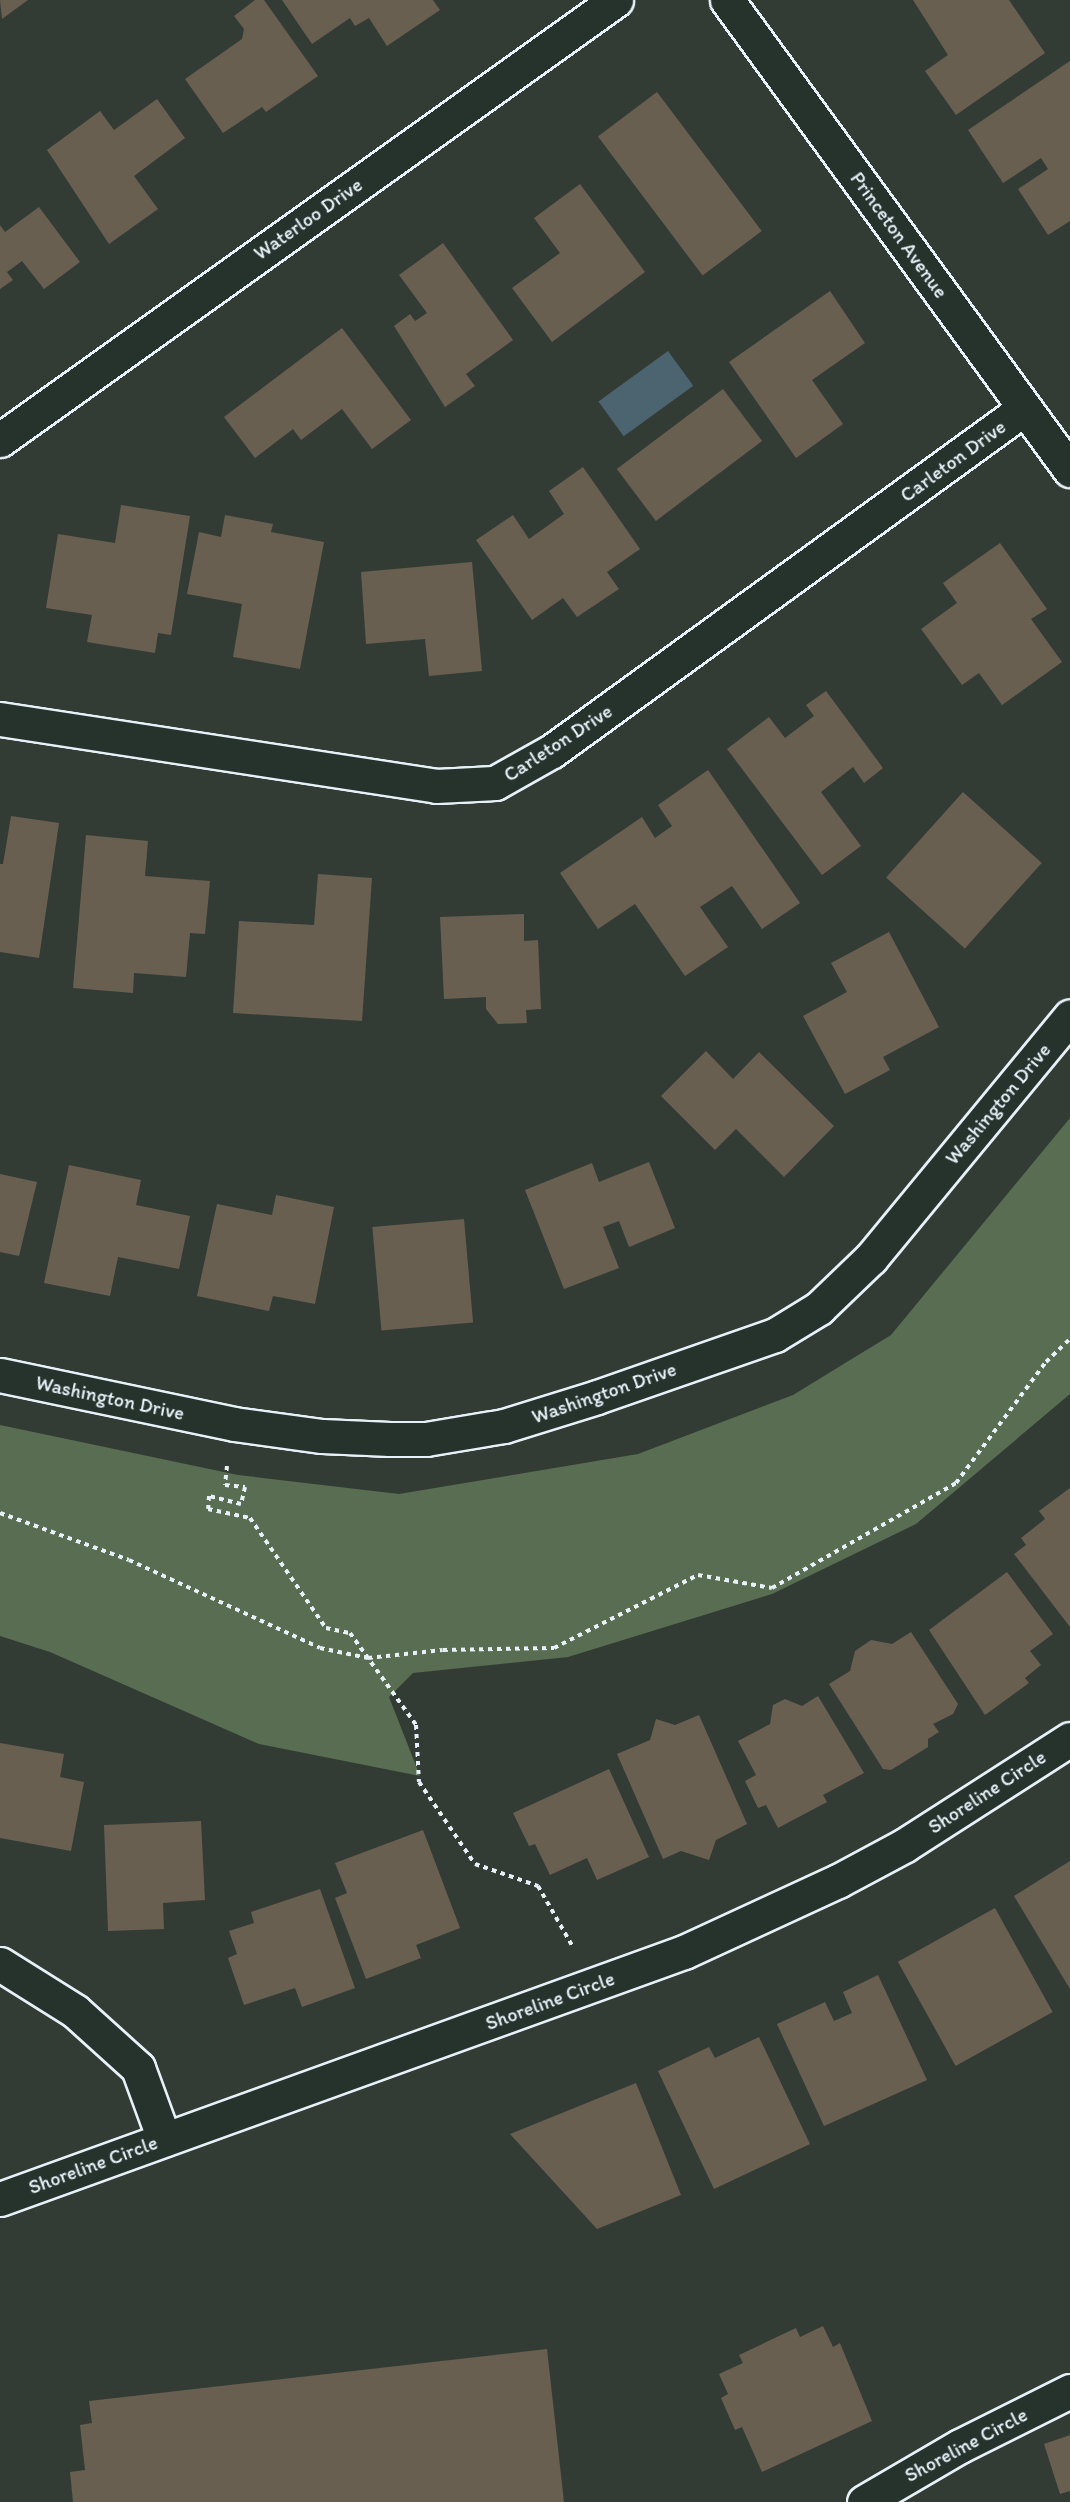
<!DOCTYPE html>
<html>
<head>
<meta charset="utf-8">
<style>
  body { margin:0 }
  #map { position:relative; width:1070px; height:2502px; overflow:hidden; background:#333c34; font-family:Itim,sans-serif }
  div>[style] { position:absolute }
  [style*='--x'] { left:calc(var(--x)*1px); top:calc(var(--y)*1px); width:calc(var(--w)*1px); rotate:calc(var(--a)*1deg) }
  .green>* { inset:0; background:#586d51 }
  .water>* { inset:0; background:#4b646f; transform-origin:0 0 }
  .building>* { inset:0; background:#685f51; transform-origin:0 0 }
  .path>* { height:4px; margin-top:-2px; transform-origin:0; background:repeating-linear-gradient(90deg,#e8f1f8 0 4.5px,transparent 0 9px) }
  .roads { filter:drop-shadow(2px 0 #e8f1f8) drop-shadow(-2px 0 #e8f1f8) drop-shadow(0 2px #e8f1f8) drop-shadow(0 -2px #e8f1f8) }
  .minor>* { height:33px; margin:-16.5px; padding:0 16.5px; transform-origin:16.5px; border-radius:16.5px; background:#26332d }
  span { translate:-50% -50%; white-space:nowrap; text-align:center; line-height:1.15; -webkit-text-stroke:4.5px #26332d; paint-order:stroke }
  .street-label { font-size:20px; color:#e8f1f8 }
</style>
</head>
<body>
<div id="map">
  <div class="green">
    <div style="clip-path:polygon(1070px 1118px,1070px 1394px,916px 1524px,772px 1594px,568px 1657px,413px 1673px,389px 1697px,420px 1776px,259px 1744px,50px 1652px,0 1636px,0 1425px,238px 1475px,399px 1494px,638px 1454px,793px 1395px,891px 1335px)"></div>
  </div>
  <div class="water">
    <div style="left:668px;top:351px;width:43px;height:86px;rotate:54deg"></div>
  </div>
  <div class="building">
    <div style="clip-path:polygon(0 0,28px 0,2px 19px)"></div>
    <div style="clip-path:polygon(255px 0,264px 0,318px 76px,266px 112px,262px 107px,223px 133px,185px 79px,242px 39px,244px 29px,234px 16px)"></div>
    <div style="clip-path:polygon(282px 0,433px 0,440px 10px,387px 46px,369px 18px,355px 26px,350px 18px,312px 44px)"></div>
    <div style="clip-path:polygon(913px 0,1009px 0,1045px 53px,956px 115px,925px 71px,948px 55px)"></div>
    <div style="clip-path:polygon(1070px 61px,1070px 221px,1048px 235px,1018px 189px,1048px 169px,1041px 158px,1003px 183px,968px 130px)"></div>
    <div style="left:657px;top:92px;width:174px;height:74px;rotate:53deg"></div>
    <div style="clip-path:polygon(157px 99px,185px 138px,134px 176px,158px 209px,109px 244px,47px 150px,100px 111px,114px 130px)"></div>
    <div style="clip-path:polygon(580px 184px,645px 272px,552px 342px,512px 288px,560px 253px,534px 218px)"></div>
    <div style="clip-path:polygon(39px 207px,80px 262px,44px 289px,22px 261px,7px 272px,13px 280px,0 289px,0 225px,5px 232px)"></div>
    <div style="clip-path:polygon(443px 243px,513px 340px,466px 374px,475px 386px,445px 407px,394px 326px,410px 314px,415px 321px,427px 313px,399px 275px)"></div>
    <div style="clip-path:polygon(830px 291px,865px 343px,812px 380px,843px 424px,796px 458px,729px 362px)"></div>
    <div style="clip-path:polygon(342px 328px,411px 420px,372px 449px,342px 409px,301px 440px,293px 429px,255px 458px,224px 417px)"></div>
    <div style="left:723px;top:389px;width:65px;height:133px;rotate:53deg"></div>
    <div style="clip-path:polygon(583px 467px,640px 549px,607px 572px,619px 589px,577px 617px,563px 598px,532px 620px,476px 540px,513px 515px,529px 539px,564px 514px,549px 491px)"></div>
    <div style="clip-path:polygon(121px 505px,190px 516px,171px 635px,158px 633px,155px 653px,87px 642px,92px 615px,46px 608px,58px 534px,115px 543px)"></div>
    <div style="clip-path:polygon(225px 515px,273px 524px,271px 532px,324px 542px,300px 669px,233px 657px,242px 604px,187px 594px,199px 532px,221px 537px)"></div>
    <div style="clip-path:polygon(1000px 543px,1047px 609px,1031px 619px,1062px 662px,1002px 705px,979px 673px,962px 685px,921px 629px,957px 603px,943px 583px)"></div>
    <div style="clip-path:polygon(472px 562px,482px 671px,429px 676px,425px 639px,366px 644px,361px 572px)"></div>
    <div style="clip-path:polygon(826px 691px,883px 768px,864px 783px,853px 767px,821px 792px,861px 846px,822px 875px,727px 749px,769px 717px,785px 738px,814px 716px,806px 705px)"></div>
    <div style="clip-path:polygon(708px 770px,800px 903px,762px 929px,732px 886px,700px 907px,728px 947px,685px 976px,635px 904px,598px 929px,560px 873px,642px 817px,655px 838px,672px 826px,658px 805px)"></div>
    <div style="left:963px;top:792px;width:106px;height:115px;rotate:42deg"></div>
    <div style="clip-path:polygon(11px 816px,59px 823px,39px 958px,0 952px,0 864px,3px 864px)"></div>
    <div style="clip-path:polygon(86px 835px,148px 841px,145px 876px,210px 881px,205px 934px,190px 933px,186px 977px,134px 973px,133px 993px,73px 988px)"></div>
    <div style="clip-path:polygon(318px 874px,372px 878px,362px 1021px,233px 1013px,239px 921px,314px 925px)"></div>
    <div style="clip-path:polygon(524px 914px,524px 941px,538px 940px,541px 1009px,526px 1010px,527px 1023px,498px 1024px,486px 1009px,486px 997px,444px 999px,440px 917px)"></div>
    <div style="clip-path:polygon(889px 932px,939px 1027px,883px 1057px,890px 1070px,845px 1094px,803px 1016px,847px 992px,831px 963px)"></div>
    <div style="clip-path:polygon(706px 1051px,733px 1079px,759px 1052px,834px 1126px,784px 1177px,736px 1129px,715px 1150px,661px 1096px)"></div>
    <div style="clip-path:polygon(649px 1162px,675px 1228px,629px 1247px,619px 1221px,603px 1227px,619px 1268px,564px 1289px,525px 1190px,592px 1163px,599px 1182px)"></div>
    <div style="clip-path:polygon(69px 1165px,141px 1180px,136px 1205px,190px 1216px,179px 1269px,118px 1257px,110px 1296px,44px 1283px)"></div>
    <div style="clip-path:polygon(0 1174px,37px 1182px,19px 1256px,0 1252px)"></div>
    <div style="clip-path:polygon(276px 1195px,334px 1207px,315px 1304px,273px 1296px,269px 1311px,197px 1296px,217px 1204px,272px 1215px)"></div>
    <div style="left:464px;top:1219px;width:104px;height:92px;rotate:85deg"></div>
    <div style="clip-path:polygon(1070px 1488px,1070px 1627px,1014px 1554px,1026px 1545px,1021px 1538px,1045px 1519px,1039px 1511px)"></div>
    <div style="clip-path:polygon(1007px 1572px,1053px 1634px,1030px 1651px,1041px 1665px,1025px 1678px,1029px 1683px,985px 1715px,929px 1630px)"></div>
    <div style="clip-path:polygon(911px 1632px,958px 1704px,953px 1714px,933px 1724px,939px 1732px,928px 1739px,928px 1747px,891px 1770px,883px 1769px,829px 1684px,850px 1671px,855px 1651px,871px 1640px,892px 1644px)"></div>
    <div style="clip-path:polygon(818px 1696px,864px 1773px,823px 1795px,827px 1802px,778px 1828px,766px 1805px,758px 1808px,745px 1781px,756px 1775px,738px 1741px,770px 1724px,773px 1705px,785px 1699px,802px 1706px)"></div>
    <div style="clip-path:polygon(699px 1715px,747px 1824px,716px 1840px,709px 1860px,681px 1851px,663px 1859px,617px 1754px,650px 1740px,656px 1719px,675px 1725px)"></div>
    <div style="clip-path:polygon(0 1743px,64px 1754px,60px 1777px,84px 1782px,71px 1851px,0 1838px)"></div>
    <div style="clip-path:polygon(609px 1769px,649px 1857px,597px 1880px,587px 1858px,550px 1875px,535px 1844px,529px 1846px,513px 1813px)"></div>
    <div style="clip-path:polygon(201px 1821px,205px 1900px,163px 1903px,164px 1929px,108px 1931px,104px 1825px)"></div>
    <div style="clip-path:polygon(423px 1830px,460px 1928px,416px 1945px,421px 1958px,366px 1979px,335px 1898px,347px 1893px,335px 1863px)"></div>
    <div style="clip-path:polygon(1070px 1861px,1070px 1989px,1014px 1896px)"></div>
    <div style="clip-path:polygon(320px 1889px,355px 1988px,302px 2007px,295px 1988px,244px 2005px,228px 1958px,237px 1954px,229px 1931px,254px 1923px,251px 1912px)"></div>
    <div style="left:995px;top:1908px;width:119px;height:111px;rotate:61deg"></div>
    <div style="clip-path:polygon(878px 1975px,927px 2080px,824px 2126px,777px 2024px,825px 2002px,834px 2021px,852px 2013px,843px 1992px)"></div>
    <div style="clip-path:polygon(759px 2037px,810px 2144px,714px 2189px,658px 2071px,709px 2047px,715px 2058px)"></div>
    <div style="clip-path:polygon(636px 2083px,681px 2195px,597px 2229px,510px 2134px)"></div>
    <div style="clip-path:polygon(823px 2326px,833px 2347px,840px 2343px,872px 2421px,762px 2472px,742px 2427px,735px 2430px,721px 2398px,728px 2394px,719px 2374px,743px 2363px,739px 2355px,796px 2328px,800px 2337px)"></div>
    <div style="clip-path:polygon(547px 2349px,564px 2502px,73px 2502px,70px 2472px,85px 2470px,80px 2425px,92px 2423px,89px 2401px)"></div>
    <div style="clip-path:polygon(1070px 2435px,1070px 2491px,1060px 2494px,1044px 2444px)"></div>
  </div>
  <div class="path">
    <div style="--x:227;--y:1466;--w:19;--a:96"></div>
    <div style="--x:225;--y:1485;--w:20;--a:6"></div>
    <div style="--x:245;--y:1487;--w:17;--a:103"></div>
    <div style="--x:241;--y:1504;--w:33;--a:-166"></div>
    <div style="--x:209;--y:1496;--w:13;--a:94"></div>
    <div style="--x:208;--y:1509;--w:43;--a:12.1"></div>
    <div style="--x:250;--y:1518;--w:134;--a:55.4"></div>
    <div style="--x:326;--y:1628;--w:25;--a:12"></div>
    <div style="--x:350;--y:1633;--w:113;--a:54.3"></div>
    <div style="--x:416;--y:1725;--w:57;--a:87"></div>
    <div style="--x:419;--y:1782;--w:99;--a:55.7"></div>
    <div style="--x:475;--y:1864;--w:67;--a:19.2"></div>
    <div style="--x:538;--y:1886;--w:70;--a:60.2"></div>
    <div style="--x:0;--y:1513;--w:137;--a:20"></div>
    <div style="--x:129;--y:1560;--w:210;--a:24.7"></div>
    <div style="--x:320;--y:1648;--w:49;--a:11.8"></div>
    <div style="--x:368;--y:1658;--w:75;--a:-6.1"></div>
    <div style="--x:443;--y:1650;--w:111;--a:-1"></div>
    <div style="--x:554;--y:1648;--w:161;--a:-26.9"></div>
    <div style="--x:698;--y:1575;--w:75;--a:10"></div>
    <div style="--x:772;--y:1588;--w:212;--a:-29.7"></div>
    <div style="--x:956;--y:1483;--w:151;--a:-53.4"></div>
    <div style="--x:1046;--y:1362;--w:33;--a:-44"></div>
  </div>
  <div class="roads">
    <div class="minor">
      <div style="--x:727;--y:0;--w:582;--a:53.88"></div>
      <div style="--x:0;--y:440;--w:757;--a:-35.54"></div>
      <div style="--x:0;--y:719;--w:441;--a:8.7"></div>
      <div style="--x:436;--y:786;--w:59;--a:-2.9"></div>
      <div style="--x:495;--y:783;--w:65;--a:-29.3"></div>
      <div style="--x:552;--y:751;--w:584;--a:-35.95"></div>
      <div style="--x:0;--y:1375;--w:239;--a:11.8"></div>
      <div style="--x:234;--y:1424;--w:89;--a:7.8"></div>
      <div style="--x:322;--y:1436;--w:68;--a:2.5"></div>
      <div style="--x:390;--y:1439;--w:36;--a:0"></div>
      <div style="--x:426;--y:1439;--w:79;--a:-9.5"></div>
      <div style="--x:504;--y:1426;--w:97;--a:-17.3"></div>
      <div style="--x:597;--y:1397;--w:188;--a:-19.2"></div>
      <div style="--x:775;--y:1335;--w:52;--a:-31.5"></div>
      <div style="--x:819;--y:1308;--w:72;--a:-43.9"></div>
      <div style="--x:871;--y:1258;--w:313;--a:-50.5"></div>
      <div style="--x:0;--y:1964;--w:89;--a:32.1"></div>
      <div style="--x:75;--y:2011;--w:85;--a:42.1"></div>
      <div style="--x:138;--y:2068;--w:76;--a:69.9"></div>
      <div style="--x:0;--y:2199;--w:727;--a:-19.86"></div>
      <div style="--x:684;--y:1952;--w:170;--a:-24.8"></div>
      <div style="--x:838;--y:1881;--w:76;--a:-28.2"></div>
      <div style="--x:905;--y:1845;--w:196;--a:-32.7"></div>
      <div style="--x:864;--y:2502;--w:111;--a:-30.3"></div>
      <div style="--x:960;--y:2446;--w:123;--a:-26.6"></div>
    </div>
  </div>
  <div class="street-label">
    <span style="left:308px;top:219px;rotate:-35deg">Waterloo Drive</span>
    <span style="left:899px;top:235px;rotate:54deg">Princeton Avenue</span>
    <span style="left:953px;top:461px;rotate:-36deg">Carleton Drive</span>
    <span style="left:558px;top:743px;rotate:-33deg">Carleton Drive</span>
    <span style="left:998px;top:1104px;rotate:-50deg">Washington Drive</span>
    <span style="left:604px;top:1393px;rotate:-19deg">Washington Drive</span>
    <span style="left:110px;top:1398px;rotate:12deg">Washington Drive</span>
    <span style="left:987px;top:1792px;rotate:-33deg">Shoreline Circle</span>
    <span style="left:550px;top:2001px;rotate:-20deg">Shoreline Circle</span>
    <span style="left:93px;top:2165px;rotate:-20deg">Shoreline Circle</span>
    <span style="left:966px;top:2445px;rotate:-28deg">Shoreline Circle</span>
  </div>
</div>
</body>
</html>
